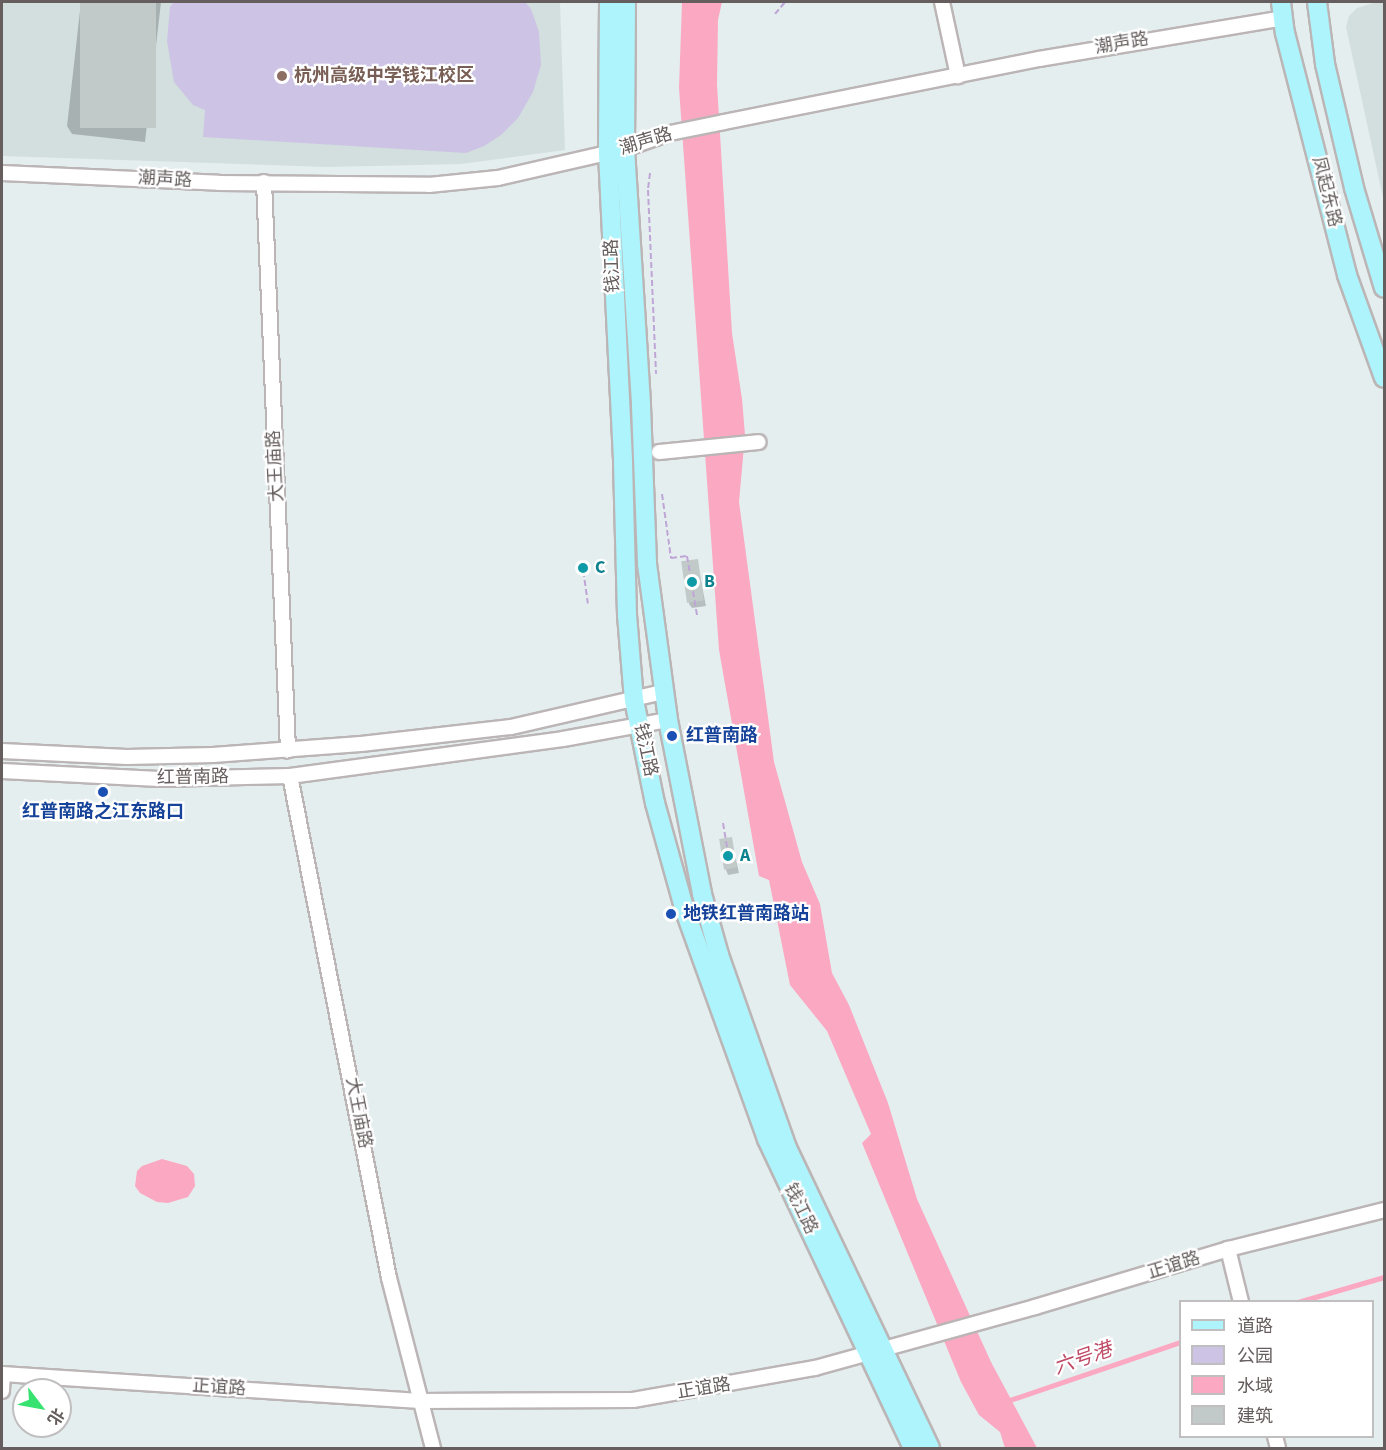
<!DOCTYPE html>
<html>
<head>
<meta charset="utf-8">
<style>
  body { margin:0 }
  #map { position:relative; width:1386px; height:1450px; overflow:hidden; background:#e5eeef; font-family:"Source Sans 3","Noto Sans SC",sans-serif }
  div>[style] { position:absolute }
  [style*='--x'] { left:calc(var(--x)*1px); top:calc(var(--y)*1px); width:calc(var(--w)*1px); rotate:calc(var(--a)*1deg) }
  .education>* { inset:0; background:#d3dede }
  .green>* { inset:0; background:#ccc3e5 }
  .water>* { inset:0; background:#fba8c2 }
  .shadow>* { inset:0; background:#0003 }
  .stream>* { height:4.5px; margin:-2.25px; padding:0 2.25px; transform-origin:2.25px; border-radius:2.25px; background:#fba8c2 }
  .building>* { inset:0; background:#c1cac9; transform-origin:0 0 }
  .path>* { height:2px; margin-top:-1px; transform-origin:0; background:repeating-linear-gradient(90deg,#bfa6d6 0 6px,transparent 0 9px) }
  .roads { filter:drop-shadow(2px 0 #bbb5b6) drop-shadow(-2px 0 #bbb5b6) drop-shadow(0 2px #bbb5b6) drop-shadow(0 -2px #bbb5b6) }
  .minor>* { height:14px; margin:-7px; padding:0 7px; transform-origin:7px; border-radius:7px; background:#fff }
  .major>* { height:18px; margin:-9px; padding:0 9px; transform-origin:9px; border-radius:9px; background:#adf4fc }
  .dots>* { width:16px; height:16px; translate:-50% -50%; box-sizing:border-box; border:3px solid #fff; border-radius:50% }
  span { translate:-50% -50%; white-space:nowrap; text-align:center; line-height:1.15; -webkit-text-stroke:4.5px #fff; paint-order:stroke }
  .street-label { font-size:18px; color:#655d5e }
  .education-label { font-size:18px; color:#785e54; font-weight:700 }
  .left { translate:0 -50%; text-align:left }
  .culture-label { font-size:18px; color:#0d838f; font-weight:700 }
  .transit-label { font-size:18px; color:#164399; font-weight:700 }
  .water-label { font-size:20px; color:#bf4b66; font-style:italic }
  .frame { position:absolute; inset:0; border:3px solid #655d5e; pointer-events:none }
  .legend { position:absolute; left:1179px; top:1300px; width:195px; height:138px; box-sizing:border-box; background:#fff; border:2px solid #c1bebf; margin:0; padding:8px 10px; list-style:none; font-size:18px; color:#655d5e }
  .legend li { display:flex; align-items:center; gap:12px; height:30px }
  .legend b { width:30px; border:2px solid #c1bebf }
  .north { position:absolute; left:12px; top:1378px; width:60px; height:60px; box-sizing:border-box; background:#fff; border:2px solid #c1bebf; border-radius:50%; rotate:122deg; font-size:16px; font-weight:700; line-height:24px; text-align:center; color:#655d5e }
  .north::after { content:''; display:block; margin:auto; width:21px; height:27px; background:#38e271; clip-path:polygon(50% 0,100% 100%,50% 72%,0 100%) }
</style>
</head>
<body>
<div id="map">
  <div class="education">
    <div style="clip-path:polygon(2px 2px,560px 2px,565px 150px,461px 164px,327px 167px,2px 156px)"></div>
    <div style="clip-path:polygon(1377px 2px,1384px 2px,1384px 202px,1346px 27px,1349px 16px,1357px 8px)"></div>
  </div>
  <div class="green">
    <div style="clip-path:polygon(174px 2px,525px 2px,531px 9px,539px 32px,541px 65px,533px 92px,518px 118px,501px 135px,484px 146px,466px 153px,203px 137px,205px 110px,193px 105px,174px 82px,167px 41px,170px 7px)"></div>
  </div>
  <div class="water">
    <div style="clip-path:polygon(682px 2px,722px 2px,718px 20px,717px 84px,732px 333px,742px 399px,745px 435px,739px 502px,774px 762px,802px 862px,820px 904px,832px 973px,849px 1005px,888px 1103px,917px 1199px,991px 1362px,1037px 1448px,1005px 1448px,1000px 1432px,979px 1415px,961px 1382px,862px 1143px,871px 1134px,827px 1031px,790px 985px,769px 880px,759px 876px,719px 650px,679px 88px)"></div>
    <div style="clip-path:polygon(162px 1159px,187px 1166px,194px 1174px,195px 1186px,188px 1197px,168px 1203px,157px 1202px,140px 1193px,135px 1186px,137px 1171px,142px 1166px)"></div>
  </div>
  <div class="shadow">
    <div style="clip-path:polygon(81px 2px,161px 2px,145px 142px,72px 134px,67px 126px)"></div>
    <div style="clip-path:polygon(697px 561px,706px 606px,692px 608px,689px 604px)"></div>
    <div style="clip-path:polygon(731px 838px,739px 873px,728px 875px,726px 870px)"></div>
  </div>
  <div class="stream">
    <div style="--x:1298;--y:1302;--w:90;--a:-16.2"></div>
    <div style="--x:1007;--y:1401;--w:183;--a:-18.8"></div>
  </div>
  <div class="building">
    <div style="left:80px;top:2px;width:76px;height:126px"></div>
    <div style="left:698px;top:559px;width:42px;height:17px;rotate:82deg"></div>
    <div style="left:732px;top:837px;width:31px;height:13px;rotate:81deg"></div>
  </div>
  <div class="path">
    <div style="--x:775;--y:14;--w:16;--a:-50"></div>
    <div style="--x:650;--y:173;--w:17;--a:97"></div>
    <div style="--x:648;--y:190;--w:184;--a:87.5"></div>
    <div style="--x:662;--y:494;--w:65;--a:82"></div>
    <div style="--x:671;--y:558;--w:16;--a:-7"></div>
    <div style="--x:687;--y:556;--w:60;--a:80.4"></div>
    <div style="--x:582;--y:562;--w:42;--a:81.9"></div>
    <div style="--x:723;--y:823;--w:43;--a:80.5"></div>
  </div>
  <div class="roads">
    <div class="minor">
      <div style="--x:942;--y:2;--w:76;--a:77.8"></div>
      <div style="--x:2;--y:173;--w:217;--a:2.6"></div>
      <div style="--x:219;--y:183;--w:210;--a:0.5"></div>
      <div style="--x:429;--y:185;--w:69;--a:-5.8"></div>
      <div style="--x:498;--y:178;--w:130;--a:-12.9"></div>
      <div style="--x:625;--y:149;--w:48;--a:-19.6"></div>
      <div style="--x:670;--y:133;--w:55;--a:-11.5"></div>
      <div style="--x:724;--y:122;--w:321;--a:-11.3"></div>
      <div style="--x:1039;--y:59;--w:247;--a:-9.5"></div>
      <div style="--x:264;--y:182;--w:569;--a:87.58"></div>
      <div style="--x:659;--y:452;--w:100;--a:-5.7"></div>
      <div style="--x:2;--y:751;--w:125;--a:2.7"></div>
      <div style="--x:127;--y:757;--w:86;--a:-1.3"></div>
      <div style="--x:213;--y:755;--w:148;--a:-4.3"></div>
      <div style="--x:361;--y:744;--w:151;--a:-6.5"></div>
      <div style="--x:511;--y:727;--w:156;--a:-13"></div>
      <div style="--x:2;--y:771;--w:157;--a:2.9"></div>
      <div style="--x:159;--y:779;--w:131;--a:-1.3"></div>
      <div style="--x:290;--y:776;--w:275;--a:-7.7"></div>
      <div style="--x:563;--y:739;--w:107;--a:-10.3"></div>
      <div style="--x:290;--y:776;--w:512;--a:78.84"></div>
      <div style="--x:389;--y:1278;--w:176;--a:75.5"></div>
      <div style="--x:1228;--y:1249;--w:55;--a:76.2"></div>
      <div style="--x:2;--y:1374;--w:419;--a:3.7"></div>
      <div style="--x:420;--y:1401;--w:213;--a:-0.3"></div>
      <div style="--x:633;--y:1400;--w:185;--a:-10"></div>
      <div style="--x:815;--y:1368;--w:228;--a:-15.5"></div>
      <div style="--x:1035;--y:1307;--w:202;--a:-16.7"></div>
      <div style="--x:1228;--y:1249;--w:161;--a:-14"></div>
      <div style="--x:2;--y:1391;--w:17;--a:-87"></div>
      <div style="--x:1275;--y:1436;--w:12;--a:76"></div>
    </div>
    <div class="major">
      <div style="--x:609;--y:2;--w:151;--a:90.4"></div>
      <div style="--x:608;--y:153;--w:309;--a:87.2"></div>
      <div style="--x:623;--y:462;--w:153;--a:88.5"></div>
      <div style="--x:627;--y:615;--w:85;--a:85.3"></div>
      <div style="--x:634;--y:700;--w:105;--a:78.5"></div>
      <div style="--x:655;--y:803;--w:112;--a:74.5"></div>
      <div style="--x:685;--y:911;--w:242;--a:70.2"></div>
      <div style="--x:767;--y:1139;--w:342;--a:64.7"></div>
      <div style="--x:626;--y:2;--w:147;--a:90.4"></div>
      <div style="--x:625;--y:149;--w:257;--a:86.4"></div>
      <div style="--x:641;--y:406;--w:158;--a:87.8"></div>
      <div style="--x:647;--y:564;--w:157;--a:82.3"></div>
      <div style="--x:668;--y:720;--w:177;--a:78.9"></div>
      <div style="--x:702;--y:894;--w:63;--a:74.4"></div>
      <div style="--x:719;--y:955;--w:205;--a:70.6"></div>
      <div style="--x:787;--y:1148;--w:332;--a:64.5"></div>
      <div style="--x:1281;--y:2;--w:31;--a:83"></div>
      <div style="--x:1285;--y:33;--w:250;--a:75.6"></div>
      <div style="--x:1347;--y:275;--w:109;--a:70.2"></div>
      <div style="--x:1317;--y:2;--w:63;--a:82.6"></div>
      <div style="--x:1325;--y:64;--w:127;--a:76.8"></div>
      <div style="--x:1354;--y:188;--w:104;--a:73.3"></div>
    </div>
  </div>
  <div class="dots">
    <div style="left:282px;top:76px;background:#8d6e63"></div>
    <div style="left:583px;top:568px;background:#0f9aa8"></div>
    <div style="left:692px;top:582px;background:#0f9aa8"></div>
    <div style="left:672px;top:736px;background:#1a4fb4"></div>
    <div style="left:103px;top:792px;background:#1a4fb4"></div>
    <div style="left:728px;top:856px;background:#0f9aa8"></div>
    <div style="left:671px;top:914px;background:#1a4fb4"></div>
  </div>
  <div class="street-label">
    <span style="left:1122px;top:44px;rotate:-10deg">潮声路</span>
    <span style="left:646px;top:142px;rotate:-17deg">潮声路</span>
    <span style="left:165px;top:180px;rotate:3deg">潮声路</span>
    <span style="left:1326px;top:192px;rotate:76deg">凤起东路</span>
    <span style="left:613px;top:266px;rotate:-92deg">钱江路</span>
    <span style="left:276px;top:466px;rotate:-93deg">大王庙路</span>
    <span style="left:645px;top:750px;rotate:78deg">钱江路</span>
    <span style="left:193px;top:778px;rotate:-1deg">红普南路</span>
    <span style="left:358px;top:1113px;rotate:79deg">大王庙路</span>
    <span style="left:800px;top:1209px;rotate:64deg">钱江路</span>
    <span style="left:1174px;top:1266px;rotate:-17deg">正谊路</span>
    <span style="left:219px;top:1388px;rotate:4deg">正谊路</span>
    <span style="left:704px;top:1389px;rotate:-9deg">正谊路</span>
  </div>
  <div class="education-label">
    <span class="left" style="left:294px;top:76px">杭州高级中学钱江校区</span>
  </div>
  <div class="culture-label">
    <span class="left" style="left:595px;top:568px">C</span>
    <span class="left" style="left:704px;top:582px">B</span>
    <span class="left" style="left:740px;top:856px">A</span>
  </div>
  <div class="transit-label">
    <span class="left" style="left:686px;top:736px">红普南路</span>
    <span style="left:103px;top:812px">红普南路之江东路口</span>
    <span class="left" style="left:683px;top:914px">地铁红普南路站</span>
  </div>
  <div class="water-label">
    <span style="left:1083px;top:1359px;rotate:-19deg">六号港</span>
  </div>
  <div class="frame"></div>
  <ul class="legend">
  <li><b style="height:8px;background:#adf4fc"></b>道路</li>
  <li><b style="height:16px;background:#ccc3e5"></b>公园</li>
  <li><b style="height:16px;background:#fba8c2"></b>水域</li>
  <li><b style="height:16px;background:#c1cac9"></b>建筑</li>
  </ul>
  <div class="north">北</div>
</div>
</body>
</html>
